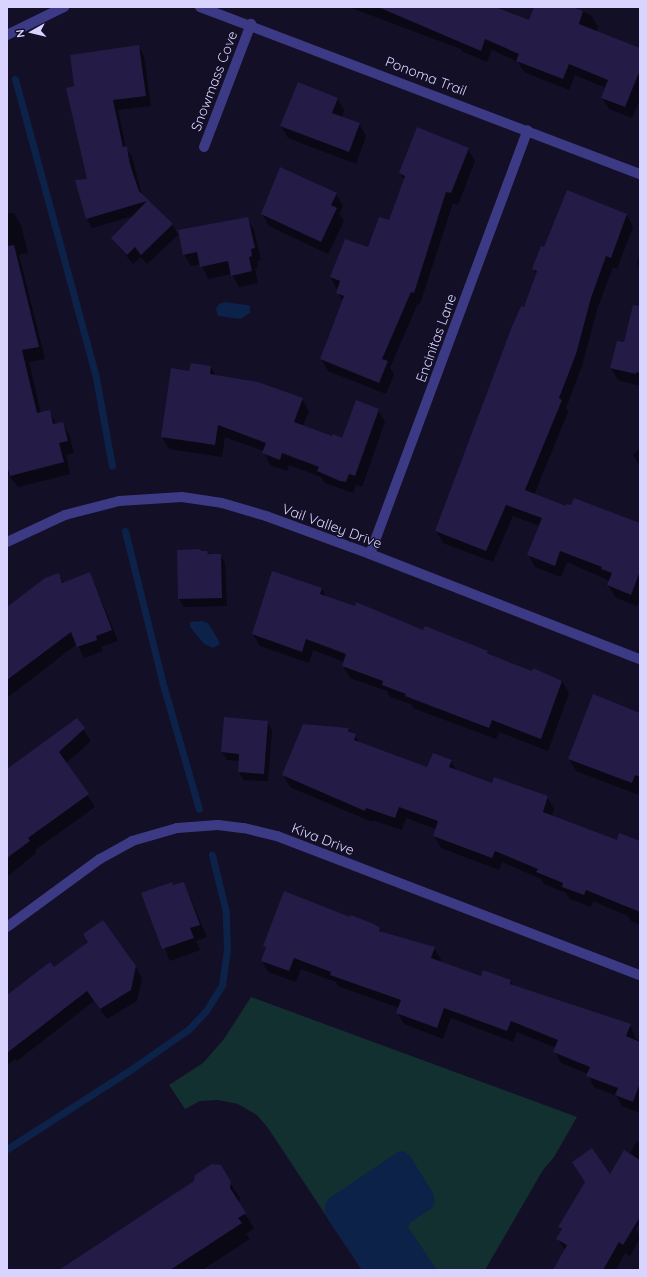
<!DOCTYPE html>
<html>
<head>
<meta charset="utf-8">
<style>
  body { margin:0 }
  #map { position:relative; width:647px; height:1277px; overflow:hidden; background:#130f26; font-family:Quicksand,sans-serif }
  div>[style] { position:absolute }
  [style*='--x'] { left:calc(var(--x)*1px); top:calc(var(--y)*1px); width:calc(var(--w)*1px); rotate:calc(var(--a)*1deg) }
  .green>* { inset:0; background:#12302f }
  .water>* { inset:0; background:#0c2248 }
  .shadow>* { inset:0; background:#0007 }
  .stream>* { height:7px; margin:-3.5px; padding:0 3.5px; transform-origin:3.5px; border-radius:3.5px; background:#0c2248 }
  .building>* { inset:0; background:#241b47 }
  .minor>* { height:10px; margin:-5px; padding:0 5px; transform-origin:5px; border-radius:5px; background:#3d3a85 }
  span { translate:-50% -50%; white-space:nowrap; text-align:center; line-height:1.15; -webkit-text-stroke:3px #130f26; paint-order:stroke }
  .street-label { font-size:14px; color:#d9d4ff }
  .frame { position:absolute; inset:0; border:8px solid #d9d4ff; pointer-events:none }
  .north { position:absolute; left:12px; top:12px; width:40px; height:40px; -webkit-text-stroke:3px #130f26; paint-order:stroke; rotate:262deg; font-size:11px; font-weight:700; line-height:16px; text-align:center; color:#d9d4ff }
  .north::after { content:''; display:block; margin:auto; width:14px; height:18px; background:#d9d4ff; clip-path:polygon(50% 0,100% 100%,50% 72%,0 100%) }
</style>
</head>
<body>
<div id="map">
  <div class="green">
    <div style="clip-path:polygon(251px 997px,577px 1117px,554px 1157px,543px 1170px,485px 1270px,362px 1270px,268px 1128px,257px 1115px,238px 1104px,218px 1100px,200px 1101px,185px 1109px,169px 1085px,203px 1063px,224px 1039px)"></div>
  </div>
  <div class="water">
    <div style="clip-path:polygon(225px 302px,247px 305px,250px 306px,250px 313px,240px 319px,218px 316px,216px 308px,219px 304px)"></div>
    <div style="clip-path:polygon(202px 621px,208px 623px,219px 641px,220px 644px,213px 648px,204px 644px,190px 627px,190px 622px)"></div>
    <div style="clip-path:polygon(404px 1151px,410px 1156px,433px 1193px,435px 1201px,432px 1208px,411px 1222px,408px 1227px,437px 1270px,362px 1270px,329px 1221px,324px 1210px,328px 1199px,398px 1152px)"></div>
  </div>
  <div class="shadow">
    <div style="clip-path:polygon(349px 7px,492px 7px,529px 21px,537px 7px,569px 7px,591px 15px,598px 27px,596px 32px,640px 49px,640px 104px,638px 104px,632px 118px,609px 109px,602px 98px,606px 88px,575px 75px,569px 90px,524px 72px,518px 62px,492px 50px,487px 62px,463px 52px,461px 49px)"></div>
    <div style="clip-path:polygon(evenodd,138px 46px,144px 56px,151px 106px,118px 110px,126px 148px,132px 157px,142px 195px,173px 225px,178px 235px,147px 264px,141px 257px,133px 264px,112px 238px,133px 216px,92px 228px,86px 218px,88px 180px,75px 87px,138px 46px,127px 155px,130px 157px,131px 167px,129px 167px,127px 155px)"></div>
    <div style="clip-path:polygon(337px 98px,344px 110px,342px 118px,359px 124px,366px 136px,356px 164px,288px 138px,281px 126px)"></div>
    <div style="clip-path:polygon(468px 149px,475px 161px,458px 205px,453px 203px,420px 304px,418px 303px,390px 368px,394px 374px,386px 394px,328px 371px,321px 359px,343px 303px,331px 277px,369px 248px,389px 222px,404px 180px,400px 173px)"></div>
    <div style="clip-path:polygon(336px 194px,343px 206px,339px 213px,344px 221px,328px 254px,269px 226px,262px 214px)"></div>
    <div style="clip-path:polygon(7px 213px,14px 213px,21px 225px,28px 253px,19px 255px,45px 359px,29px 362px,41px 413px,49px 411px,57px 425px,62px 423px,69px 435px,74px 453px,66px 455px,70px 474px,18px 487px,7px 473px,7px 316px,14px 314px,7px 314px)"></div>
    <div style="clip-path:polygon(627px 215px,633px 227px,617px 269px,613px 267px,597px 310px,582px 366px,566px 408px,568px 412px,534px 495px,566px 507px,640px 524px,640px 601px,637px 606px,615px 597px,608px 585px,610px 581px,567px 562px,561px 577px,535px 567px,529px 555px,540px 526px,513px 516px,493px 562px,443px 543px,436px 531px,524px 308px,537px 274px,533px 269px,544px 248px)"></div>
    <div style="clip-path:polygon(247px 219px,254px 230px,261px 260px,257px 261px,258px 268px,255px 269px,258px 283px,239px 287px,232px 274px,208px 279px,201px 264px,191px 266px,184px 254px)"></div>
    <div style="clip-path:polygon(640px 252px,640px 269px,637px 264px)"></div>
    <div style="clip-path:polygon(640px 320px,640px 386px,618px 380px,611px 368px)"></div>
    <div style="clip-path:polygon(211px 367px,216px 376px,302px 399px,309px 411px,303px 426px,333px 437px,343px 439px,378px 410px,385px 422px,362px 487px,356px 485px,353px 493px,325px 483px,321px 477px,289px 465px,287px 471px,270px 465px,264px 451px,225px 437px,222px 457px,169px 449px,162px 437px,190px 372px)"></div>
    <div style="clip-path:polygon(640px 448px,640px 467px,633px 455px)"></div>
    <div style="clip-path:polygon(201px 552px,220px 555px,225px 563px,227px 606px,184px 607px,179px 599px)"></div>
    <div style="clip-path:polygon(90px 573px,118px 641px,101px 647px,103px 651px,84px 658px,77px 644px,7px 698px,7px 608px,58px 574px,64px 583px)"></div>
    <div style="clip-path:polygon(322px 589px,326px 597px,487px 652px,511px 664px,562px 681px,569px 693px,548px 751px,499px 732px,496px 739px,413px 708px,411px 704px,390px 697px,387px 691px,350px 678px,343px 666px,344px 662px,313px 650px,309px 663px,260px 646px,253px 634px)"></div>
    <div style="clip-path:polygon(594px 696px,640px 713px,639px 795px,576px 771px,569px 759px)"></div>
    <div style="clip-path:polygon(77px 720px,91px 741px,66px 763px,95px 807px,35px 850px,36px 853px,7px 877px,7px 770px)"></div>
    <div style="clip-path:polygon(267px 722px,272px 730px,268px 781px,243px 780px,239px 771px,240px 761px,227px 760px,222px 752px)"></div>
    <div style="clip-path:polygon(349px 729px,360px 743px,428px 768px,451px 761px,457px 771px,493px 784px,547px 797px,554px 809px,552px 816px,617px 841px,640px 843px,640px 925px,631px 921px,628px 916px,593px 901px,591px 907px,570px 899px,566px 893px,544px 884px,541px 879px,502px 862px,499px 870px,441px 848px,434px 836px,436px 829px,406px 818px,402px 830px,373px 820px,372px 822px,290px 787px,283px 775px)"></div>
    <div style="clip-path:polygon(184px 883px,207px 937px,196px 941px,200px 950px,170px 961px,143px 894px)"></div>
    <div style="clip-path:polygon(379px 928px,382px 933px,434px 948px,441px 959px,440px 962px,481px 977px,511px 981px,514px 986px,630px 1025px,636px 1039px,640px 1040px,640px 1113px,622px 1106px,617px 1096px,594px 1087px,588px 1074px,561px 1063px,555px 1052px,556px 1048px,517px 1032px,513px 1042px,451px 1018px,443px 1039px,404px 1024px,398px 1013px,399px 1008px,338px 986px,336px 982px,301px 969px,296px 982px,268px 972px,262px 961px,266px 949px,264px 946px)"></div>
    <div style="clip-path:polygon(136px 967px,142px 978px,137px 1001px,107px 1019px,94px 1001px,17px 1061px,15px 1059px,7px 1065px,7px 996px,53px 968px)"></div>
    <div style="clip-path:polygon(637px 1141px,640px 1143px,640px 1222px,636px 1229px,640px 1238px,630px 1256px,625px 1253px,616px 1270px,554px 1270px,565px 1250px,558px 1239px,562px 1232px,559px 1227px,586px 1182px,573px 1162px,610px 1176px,629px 1155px)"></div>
    <div style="clip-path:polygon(230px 1183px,240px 1198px,238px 1203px,254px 1228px,246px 1234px,250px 1239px,202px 1270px,61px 1270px)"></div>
  </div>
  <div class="stream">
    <div style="--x:15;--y:79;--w:310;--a:74.8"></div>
    <div style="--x:96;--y:378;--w:89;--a:79.7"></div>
    <div style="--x:125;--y:531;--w:154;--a:76.1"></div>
    <div style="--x:162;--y:681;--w:133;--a:73.9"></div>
    <div style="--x:7;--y:1149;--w:150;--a:-32.7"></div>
    <div style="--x:133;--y:1068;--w:68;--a:-34.9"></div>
    <div style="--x:189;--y:1029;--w:25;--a:-47"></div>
    <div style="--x:206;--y:1011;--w:31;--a:-58"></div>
    <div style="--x:222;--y:985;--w:35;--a:-82"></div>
    <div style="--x:227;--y:950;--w:38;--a:-92"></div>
    <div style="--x:226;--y:912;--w:59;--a:-103.8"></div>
  </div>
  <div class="building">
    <div style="clip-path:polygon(378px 7px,495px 7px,529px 20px,534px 7px,572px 7px,583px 11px,579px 24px,640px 48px,640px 70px,625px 107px,601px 98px,608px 80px,569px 64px,563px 79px,516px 61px,519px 54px,485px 39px,481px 51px)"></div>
    <div style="clip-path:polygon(139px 45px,146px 96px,113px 100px,123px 147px,127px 146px,129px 162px,139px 191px,173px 224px,141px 255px,135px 247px,127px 255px,111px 238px,147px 201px,86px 219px,75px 180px,87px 179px,66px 88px,74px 86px,70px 55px)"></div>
    <div style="clip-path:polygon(298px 82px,338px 98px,332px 113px,360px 123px,349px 152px,280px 126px)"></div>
    <div style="clip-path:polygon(417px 127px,469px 148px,451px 193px,446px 192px,414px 293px,411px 292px,382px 359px,388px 361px,379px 383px,320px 359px,344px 296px,336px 293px,340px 281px,330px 277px,345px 239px,368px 247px,379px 217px,389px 220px,405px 176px,399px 173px)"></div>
    <div style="clip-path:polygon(280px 167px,337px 193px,331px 205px,337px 208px,321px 242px,261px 214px)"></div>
    <div style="clip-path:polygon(567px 190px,627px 214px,611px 258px,606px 256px,591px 298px,576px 354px,559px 398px,562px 400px,525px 490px,566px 506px,566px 504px,571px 505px,574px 498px,640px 523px,640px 571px,631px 595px,607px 585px,612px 573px,601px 569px,602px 567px,560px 551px,555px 566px,527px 555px,542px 518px,506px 505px,486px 551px,435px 531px,511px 329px,521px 306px,524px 307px,537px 271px,532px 269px,541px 246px,544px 247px)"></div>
    <div style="clip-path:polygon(248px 217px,255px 248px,251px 249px,252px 256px,249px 257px,252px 271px,231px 276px,228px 261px,200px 267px,197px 252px,183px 255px,178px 230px)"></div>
    <div style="clip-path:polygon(14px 245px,39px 347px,22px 350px,37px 413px,50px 410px,53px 424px,63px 422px,68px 441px,59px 443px,64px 462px,10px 476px,7px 466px,7px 316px,9px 316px,7px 315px,7px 246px)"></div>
    <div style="clip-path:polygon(633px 305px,640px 306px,640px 373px,636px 372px,636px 374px,610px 368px,617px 341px,624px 342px)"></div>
    <div style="clip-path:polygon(191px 363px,211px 366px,210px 374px,258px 382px,303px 398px,294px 422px,332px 436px,333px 434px,342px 438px,356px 400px,379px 409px,355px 476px,349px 474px,346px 482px,340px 481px,317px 471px,319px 467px,282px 453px,280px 460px,262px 453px,266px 443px,218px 425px,215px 445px,161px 437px,171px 368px,189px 371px)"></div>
    <div style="clip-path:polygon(200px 549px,201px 551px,207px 551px,208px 554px,221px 554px,222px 598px,178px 599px,177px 550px)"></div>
    <div style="clip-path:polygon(272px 571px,322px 588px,320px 594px,355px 606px,356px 602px,423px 630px,425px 626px,488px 651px,487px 653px,511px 663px,532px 671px,533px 668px,562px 681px,541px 739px,492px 720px,489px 728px,405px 696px,406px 694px,382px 685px,383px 681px,342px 666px,346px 654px,306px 639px,302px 652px,252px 634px)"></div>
    <div style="clip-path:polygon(90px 572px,112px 630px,96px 636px,97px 640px,77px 647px,71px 632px,7px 680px,7px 607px,45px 578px,59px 573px,62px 583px)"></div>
    <div style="clip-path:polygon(593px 694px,640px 713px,640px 777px,635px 775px,632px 783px,568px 759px)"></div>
    <div style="clip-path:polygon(224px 717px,268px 721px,264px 774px,238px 772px,239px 754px,221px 752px)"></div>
    <div style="clip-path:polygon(77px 718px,85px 728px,59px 752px,89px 794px,28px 838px,30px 841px,7px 858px,7px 769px)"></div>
    <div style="clip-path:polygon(303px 724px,349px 728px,348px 731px,356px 734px,354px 740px,427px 767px,433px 753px,452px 760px,449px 767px,492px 783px,494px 777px,548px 796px,543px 812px,617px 840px,619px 833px,640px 841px,640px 912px,586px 890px,584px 895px,562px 887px,563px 883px,536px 872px,538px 869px,495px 851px,492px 858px,433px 836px,438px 821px,399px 807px,395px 818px,366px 808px,365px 811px,282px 775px)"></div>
    <div style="clip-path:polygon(172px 882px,173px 885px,184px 882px,200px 925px,190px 928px,194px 938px,162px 949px,141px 893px)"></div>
    <div style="clip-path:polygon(284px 891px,350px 917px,351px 915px,374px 924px,380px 928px,379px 931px,435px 947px,431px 958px,481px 976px,483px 970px,511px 980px,510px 984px,631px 1024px,626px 1036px,640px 1042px,640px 1083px,633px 1102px,615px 1095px,618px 1088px,586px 1076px,590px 1067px,553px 1052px,558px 1040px,511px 1021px,507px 1031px,444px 1008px,437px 1028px,396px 1013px,401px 1000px,330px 975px,331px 972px,294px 958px,289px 971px,261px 961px,266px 947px,263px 946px)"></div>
    <div style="clip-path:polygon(103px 920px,136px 966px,131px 990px,100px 1009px,87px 991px,7px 1053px,7px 995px,50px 962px,54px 967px,88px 942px,83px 934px)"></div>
    <div style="clip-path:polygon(592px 1148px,610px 1174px,624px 1150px,640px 1160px,640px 1217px,623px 1245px,619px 1242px,603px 1270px,553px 1270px,567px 1245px,556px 1239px,562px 1229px,558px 1227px,585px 1182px,572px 1162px)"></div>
    <div style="clip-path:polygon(212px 1164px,221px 1165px,231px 1182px,230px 1188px,246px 1213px,238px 1218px,242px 1223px,170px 1270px,59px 1270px,194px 1181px,195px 1175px)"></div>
  </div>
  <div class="minor">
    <div style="--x:200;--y:7;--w:471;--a:20.8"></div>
    <div style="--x:7;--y:35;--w:64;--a:-26.2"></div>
    <div style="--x:204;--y:147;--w:132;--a:-69.1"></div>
    <div style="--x:7;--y:542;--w:64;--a:-25"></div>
    <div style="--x:65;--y:515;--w:56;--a:-14.5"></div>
    <div style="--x:119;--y:501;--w:63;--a:-3.6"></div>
    <div style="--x:182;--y:497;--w:40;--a:8.5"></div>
    <div style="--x:222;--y:503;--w:46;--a:16.5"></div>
    <div style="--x:266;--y:516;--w:111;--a:20.1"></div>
    <div style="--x:370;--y:554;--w:290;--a:21.3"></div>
    <div style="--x:370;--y:554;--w:452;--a:-69.6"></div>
    <div style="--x:7;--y:927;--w:115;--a:-36.2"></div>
    <div style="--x:100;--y:859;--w:37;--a:-29"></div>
    <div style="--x:132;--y:841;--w:47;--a:-16.1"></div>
    <div style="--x:177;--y:828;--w:41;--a:-4.2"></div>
    <div style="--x:218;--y:825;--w:26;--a:7"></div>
    <div style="--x:244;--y:828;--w:34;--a:14"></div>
    <div style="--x:277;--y:836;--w:389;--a:21"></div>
  </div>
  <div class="street-label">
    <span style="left:426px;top:76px;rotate:21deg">Ponoma Trail</span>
    <span style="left:214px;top:81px;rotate:-69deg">Snowmass Cove</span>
    <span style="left:436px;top:338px;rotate:-70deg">Encinitas Lane</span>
    <span style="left:332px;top:526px;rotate:20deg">Vail Valley Drive</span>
    <span style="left:323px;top:839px;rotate:21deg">Kiva Drive</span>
  </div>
  <div class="frame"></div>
  <div class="north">N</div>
</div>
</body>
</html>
